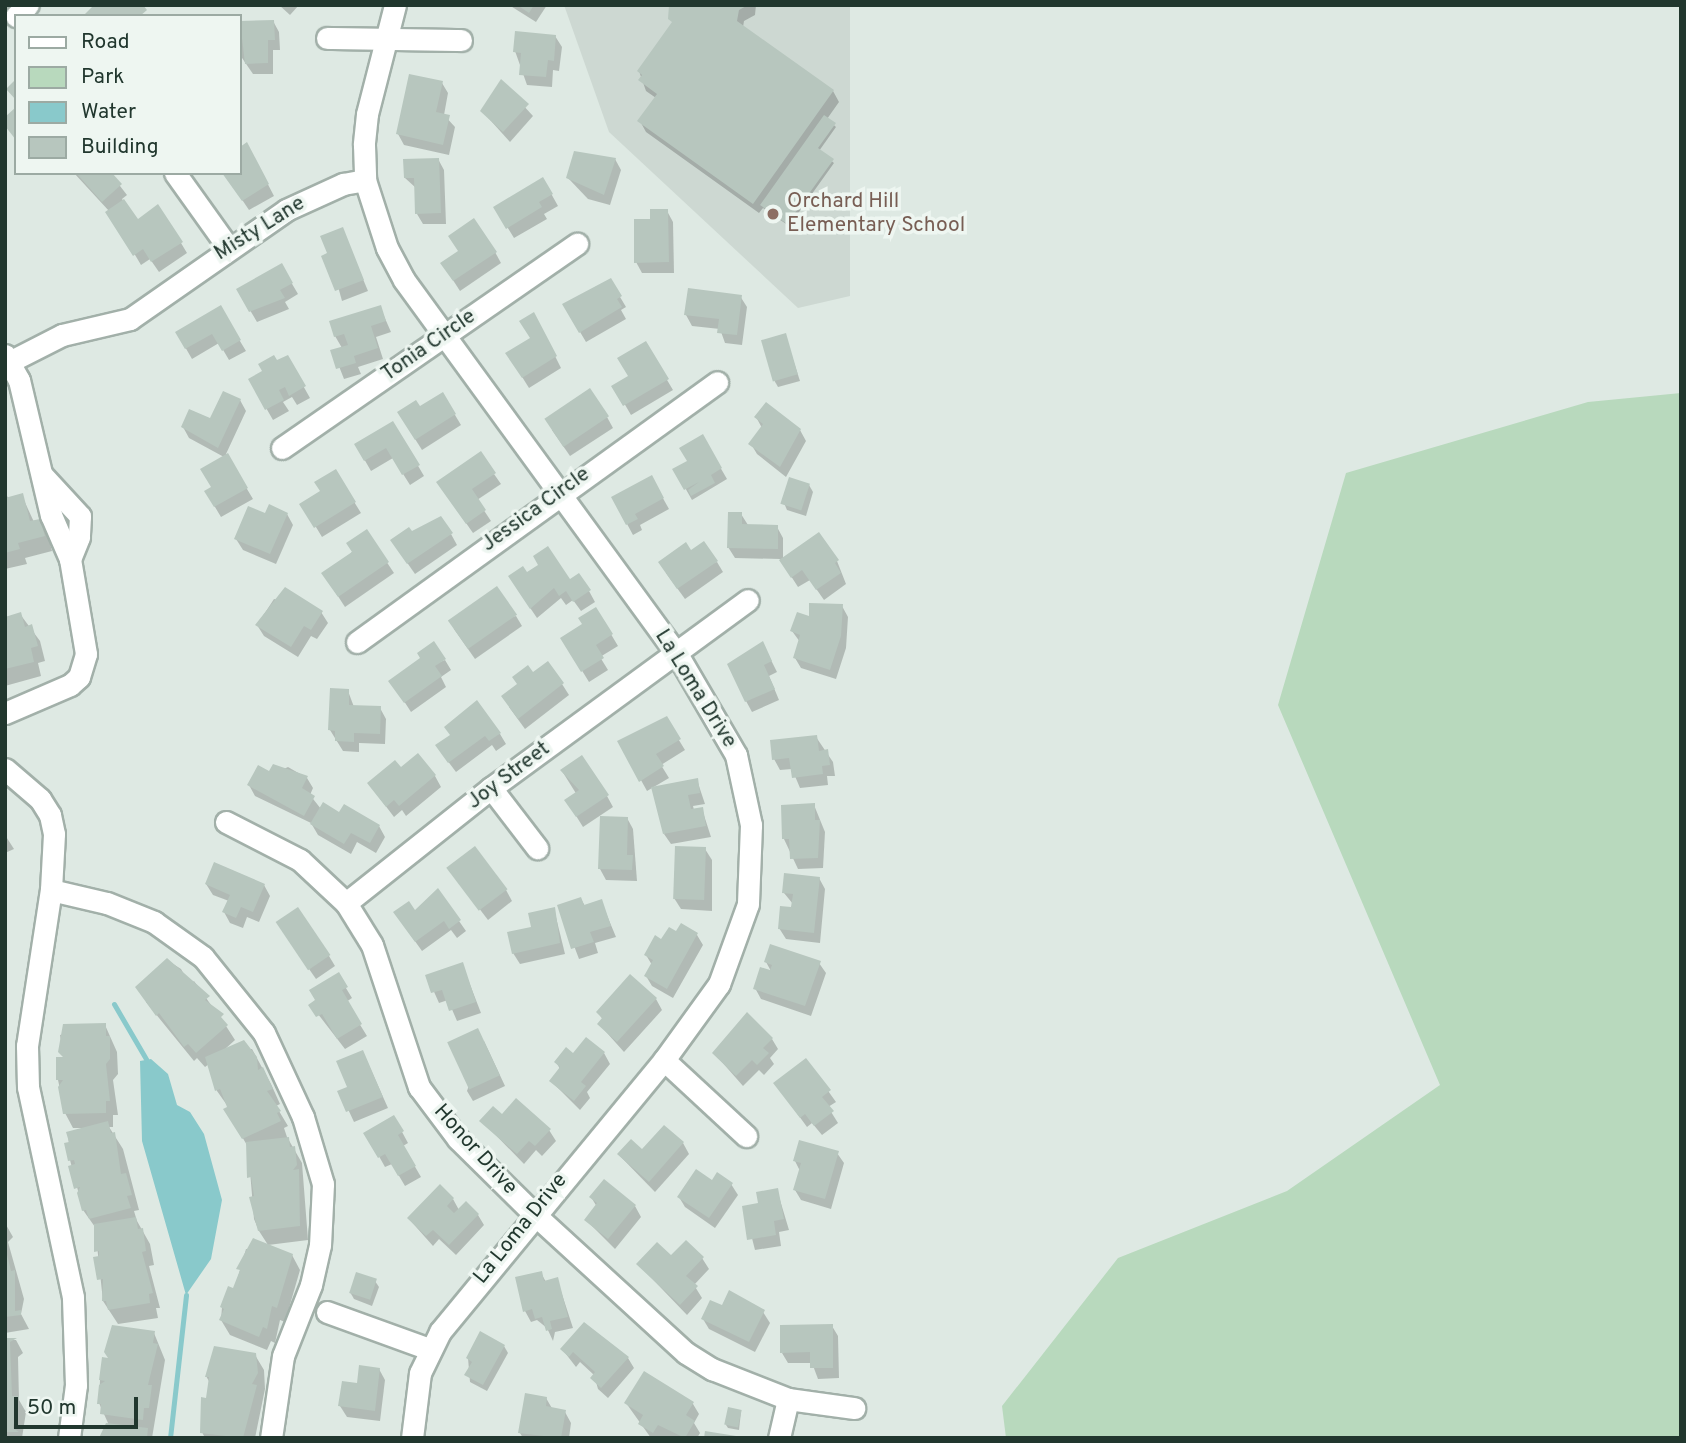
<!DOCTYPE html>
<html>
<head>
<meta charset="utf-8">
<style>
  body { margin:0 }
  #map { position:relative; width:1686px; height:1443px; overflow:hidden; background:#dee9e3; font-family:Overpass,sans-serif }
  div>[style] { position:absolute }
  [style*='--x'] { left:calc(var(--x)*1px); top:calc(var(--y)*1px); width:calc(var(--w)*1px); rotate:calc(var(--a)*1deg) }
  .built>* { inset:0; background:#cdd8d2 }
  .green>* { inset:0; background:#b8d9bd }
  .water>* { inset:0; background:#89c9cb }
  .shadow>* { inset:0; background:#0003 }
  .stream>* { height:5px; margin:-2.5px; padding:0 2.5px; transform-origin:2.5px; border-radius:2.5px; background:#89c9cb }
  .building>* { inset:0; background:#b7c6be; transform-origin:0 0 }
  .roads { filter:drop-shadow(2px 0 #a2b0a9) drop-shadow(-2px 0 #a2b0a9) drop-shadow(0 2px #a2b0a9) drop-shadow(0 -2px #a2b0a9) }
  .minor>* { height:21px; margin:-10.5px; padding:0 10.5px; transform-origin:10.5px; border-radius:10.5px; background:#fff }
  .dots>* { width:19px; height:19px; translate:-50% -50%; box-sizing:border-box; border:4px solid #eef6f1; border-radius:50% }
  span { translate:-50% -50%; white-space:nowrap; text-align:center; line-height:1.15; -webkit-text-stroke:7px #eef6f1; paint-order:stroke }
  .education-label { font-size:21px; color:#785e54 }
  .left { translate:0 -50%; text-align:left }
  .street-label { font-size:21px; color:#21372e }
  .frame { position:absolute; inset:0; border:7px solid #21372e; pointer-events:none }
  .legend { position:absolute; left:14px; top:14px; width:228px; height:161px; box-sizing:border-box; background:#eef6f1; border:2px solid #9caaa3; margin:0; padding:9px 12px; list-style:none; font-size:21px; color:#21372e }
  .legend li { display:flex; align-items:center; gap:14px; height:35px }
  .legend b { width:35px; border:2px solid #9caaa3 }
  .scale { position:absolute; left:14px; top:1397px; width:124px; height:32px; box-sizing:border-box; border:4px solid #21372e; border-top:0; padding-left:9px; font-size:21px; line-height:24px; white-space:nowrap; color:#21372e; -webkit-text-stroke:5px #eef6f1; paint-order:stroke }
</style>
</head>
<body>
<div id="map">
  <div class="built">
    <div style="clip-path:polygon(564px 5px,850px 5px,850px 296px,798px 308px,609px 132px)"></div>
  </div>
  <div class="green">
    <div style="clip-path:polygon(1681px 393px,1681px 1438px,1006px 1438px,1002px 1406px,1118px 1258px,1287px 1191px,1440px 1085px,1278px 705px,1346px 473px,1588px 402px)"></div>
  </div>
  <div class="water">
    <div style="clip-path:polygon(151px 1059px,168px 1074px,177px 1105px,190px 1112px,204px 1134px,222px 1200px,211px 1259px,186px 1295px,142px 1141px,140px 1061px)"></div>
  </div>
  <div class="shadow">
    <div style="clip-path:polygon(279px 5px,299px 5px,290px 15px)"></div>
    <div style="clip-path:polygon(509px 5px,547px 5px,536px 22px)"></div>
    <div style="clip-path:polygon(673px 5px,756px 5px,755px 15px,744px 21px,743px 27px,833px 91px,839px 102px,827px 119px,836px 127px,819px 151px,834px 163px,789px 226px,763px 208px,759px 213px,646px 132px,640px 121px,656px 98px,646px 91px,639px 71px,673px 23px)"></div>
    <div style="clip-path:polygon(273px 21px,279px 32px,280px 50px,273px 50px,273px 74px,253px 74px,240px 55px,240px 22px)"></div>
    <div style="clip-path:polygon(555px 36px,562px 47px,559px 71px,553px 70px,552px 87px,527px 85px,515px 51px)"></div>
    <div style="clip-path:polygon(501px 81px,533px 116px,510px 142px,482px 111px)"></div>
    <div style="clip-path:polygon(442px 83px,448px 93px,444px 115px,455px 127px,449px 155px,404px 145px,398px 134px)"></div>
    <div style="clip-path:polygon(247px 144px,274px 196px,249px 210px,224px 173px,240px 173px,240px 149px)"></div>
    <div style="clip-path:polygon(438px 159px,444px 170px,446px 224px,423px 224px,417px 214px,416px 188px,405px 178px)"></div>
    <div style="clip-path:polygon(615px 159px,621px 170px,610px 205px,588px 199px,568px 178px)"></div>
    <div style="clip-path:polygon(74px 173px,110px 173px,127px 195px,122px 199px,137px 222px,181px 243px,187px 253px,159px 272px,150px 259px,141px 265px,109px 211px)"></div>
    <div style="clip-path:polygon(543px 179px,558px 206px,544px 214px,547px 219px,514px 238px,495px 207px)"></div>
    <div style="clip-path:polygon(667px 211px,673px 222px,674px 273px,642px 273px,636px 262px,652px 220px)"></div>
    <div style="clip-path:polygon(342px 229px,368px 291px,342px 301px,329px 254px)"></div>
    <div style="clip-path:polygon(495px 252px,501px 263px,460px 291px,449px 274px)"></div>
    <div style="clip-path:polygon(281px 265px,298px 294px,285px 302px,289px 309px,257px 322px,238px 290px)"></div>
    <div style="clip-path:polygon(610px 280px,626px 307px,621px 310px,626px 319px,586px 342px,564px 305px)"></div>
    <div style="clip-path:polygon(740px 296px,747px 307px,742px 345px,725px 343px,720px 329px,692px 326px,686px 315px)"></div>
    <div style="clip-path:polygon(380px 307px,391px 332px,376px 337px,383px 359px,358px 367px,361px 374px,344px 379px,333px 351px,342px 348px,335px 336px)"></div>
    <div style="clip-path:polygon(220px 308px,246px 351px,229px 360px,219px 343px,192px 359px,177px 333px)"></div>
    <div style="clip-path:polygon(534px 314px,561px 368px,529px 388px,514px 364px,531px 339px)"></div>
    <div style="clip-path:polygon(785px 335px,800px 381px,778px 387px,774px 380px)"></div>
    <div style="clip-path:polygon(645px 343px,673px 390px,631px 415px,614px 386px,630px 376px)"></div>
    <div style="clip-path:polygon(287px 357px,310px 398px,297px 405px,292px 397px,283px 402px,289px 411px,273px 420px,250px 380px)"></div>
    <div style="clip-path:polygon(240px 400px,246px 411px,226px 454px,253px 499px,221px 517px,206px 492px,213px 488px,224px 457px,189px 438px,183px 427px,211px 421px)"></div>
    <div style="clip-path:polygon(420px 409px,455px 415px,461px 425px,422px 450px,405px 423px)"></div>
    <div style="clip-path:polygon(607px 417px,613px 428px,570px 456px,552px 430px)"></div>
    <div style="clip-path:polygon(756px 417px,800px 430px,806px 441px,786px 477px,757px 454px,751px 444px,762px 428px)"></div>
    <div style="clip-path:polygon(393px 423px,424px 476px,410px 485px,393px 458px,371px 471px,356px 445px)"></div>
    <div style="clip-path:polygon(702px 436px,727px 479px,692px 500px,675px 470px,689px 461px)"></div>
    <div style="clip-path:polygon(335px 471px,361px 513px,322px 537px,302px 504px,322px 492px)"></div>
    <div style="clip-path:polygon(494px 474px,501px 484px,477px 500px,491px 521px,473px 533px,445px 493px)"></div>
    <div style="clip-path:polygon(651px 477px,669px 509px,640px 525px,642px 530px,633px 535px,613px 498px)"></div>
    <div style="clip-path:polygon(809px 485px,813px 492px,806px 516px,787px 510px,784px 503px)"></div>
    <div style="clip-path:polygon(5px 493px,9px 499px,22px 496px,34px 522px,39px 521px,48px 536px,52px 551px,25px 558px,27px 564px,5px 569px)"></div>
    <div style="clip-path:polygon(287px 514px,293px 525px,276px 564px,243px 550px,236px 539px,266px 516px)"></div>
    <div style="clip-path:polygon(741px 514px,748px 525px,777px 527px,783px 538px,783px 559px,837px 561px,846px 584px,824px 600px,810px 580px,798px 587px,780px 559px,735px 558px,728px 547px)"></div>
    <div style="clip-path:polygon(366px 531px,394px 573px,345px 607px,330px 584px)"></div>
    <div style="clip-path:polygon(451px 534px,457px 545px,415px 574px,399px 551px)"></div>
    <div style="clip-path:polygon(717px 562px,723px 572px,685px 599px,666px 573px)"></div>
    <div style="clip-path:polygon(527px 575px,569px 581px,589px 591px,595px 602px,581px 611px,573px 600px,566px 605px,561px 598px,537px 618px,516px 587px)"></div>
    <div style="clip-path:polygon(274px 599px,321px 612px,328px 623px,317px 639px,311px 636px,298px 657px,264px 636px,257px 625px)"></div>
    <div style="clip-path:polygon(842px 606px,848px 617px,846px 648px,836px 679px,801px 668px,795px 658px,800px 642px,792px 631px)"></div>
    <div style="clip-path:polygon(596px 609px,618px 646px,600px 657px,608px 670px,589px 682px,562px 638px,584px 625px)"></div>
    <div style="clip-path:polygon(20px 614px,40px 641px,45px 661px,38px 663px,41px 676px,5px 686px,5px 618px)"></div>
    <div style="clip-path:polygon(516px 616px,522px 626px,475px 659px,454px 629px)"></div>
    <div style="clip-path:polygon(768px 654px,777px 672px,769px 676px,779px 700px,752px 712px,746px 701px)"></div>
    <div style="clip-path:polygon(445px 660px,451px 670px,441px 677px,446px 687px,411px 712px,391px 681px)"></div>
    <div style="clip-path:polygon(532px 675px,562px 684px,569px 695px,525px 729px,509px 707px,519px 685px)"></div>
    <div style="clip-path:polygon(348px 691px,354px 707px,380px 708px,386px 719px,385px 744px,359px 743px,359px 752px,343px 751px,330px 730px)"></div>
    <div style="clip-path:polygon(666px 719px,685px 750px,661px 765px,669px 778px,647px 791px,620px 742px)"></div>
    <div style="clip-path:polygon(500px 734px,506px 744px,496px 751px,492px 745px,456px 772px,444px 756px,451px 736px)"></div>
    <div style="clip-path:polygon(816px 737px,833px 762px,835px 776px,827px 776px,828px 785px,800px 788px,792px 769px,780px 770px,774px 759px)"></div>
    <div style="clip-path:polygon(288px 767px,307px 778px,313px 788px,310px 795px,321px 809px,379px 826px,385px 837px,376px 853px,357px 842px,351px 854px,318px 835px,311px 823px,255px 796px,249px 785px)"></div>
    <div style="clip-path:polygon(400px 769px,435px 776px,441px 787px,406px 816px,402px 810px,394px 817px,369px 784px)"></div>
    <div style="clip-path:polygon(562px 771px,607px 796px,613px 807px,583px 827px,573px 811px,577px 795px)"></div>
    <div style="clip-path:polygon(697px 780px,705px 804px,693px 806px,694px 810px,702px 809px,711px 837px,671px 844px,664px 834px)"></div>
    <div style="clip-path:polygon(814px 805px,825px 832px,823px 868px,798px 869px,784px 839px)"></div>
    <div style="clip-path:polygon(627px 818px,633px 829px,637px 881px,606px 880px,600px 869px)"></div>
    <div style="clip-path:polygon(5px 835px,14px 849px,5px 853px)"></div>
    <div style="clip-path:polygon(705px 849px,712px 860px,712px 911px,681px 909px,674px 898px)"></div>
    <div style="clip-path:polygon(449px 869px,506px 890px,512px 901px,488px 920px)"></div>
    <div style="clip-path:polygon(819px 878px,825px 889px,820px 943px,786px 939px,779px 928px,793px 904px,784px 893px)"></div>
    <div style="clip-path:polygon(206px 884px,264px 885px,270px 896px,259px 922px,247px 917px,243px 928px,230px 923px,224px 912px,229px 901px,213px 895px)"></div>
    <div style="clip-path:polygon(438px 891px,466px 931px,457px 938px,451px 930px,422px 951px,402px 923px)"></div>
    <div style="clip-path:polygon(581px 899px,585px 906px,601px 901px,616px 937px,595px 943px,598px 953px,579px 959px,559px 906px)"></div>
    <div style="clip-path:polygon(554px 909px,565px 954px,520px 964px,513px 953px)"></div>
    <div style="clip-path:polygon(284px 933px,329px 956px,335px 966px,316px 979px)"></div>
    <div style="clip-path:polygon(677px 933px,697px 935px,703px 945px,673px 998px,652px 986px,646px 976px,652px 965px,646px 955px)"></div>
    <div style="clip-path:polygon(167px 960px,181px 969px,190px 985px,194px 981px,226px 1026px,235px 1040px,224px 1050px,252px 1049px,271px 1084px,280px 1104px,276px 1106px,288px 1126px,284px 1128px,287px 1137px,302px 1163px,308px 1240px,268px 1245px,259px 1231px,254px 1219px,248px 1147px,226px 1109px,229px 1108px,217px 1091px,209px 1064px,205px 1067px,197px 1058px,194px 1061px,146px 1002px)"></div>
    <div style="clip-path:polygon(766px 962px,819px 963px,826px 973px,811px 1016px,761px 999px,755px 988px,772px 973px)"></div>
    <div style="clip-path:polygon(462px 964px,481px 1013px,457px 1021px,448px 1000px,439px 1003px,427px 976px)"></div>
    <div style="clip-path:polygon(338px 975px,352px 998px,346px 1002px,367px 1036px,345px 1049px,311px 1005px)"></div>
    <div style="clip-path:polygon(656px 999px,662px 1010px,624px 1052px,599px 1024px,603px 1020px,598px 1012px)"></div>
    <div style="clip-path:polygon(105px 1025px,117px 1052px,118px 1074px,113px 1080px,118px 1115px,113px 1115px,113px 1127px,109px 1127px,123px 1149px,139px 1210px,134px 1211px,137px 1221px,150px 1244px,154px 1265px,149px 1266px,160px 1308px,156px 1308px,158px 1318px,118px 1324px,103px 1301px,95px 1227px,83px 1210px,70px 1160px,68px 1133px,85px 1128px,73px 1128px,65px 1113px,58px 1080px,64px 1058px,60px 1035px)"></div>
    <div style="clip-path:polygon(772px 1039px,778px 1049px,770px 1058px,774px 1064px,764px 1075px,759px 1070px,743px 1086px,714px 1053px)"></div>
    <div style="clip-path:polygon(484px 1041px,505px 1086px,473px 1101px,467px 1091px)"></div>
    <div style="clip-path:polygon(363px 1052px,388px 1108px,354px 1122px,340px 1092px,349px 1088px)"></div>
    <div style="clip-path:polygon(604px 1053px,610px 1064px,587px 1092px,590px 1098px,580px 1110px,551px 1081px,560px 1069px,556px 1062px)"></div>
    <div style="clip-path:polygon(806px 1060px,836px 1102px,828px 1107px,838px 1123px,822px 1135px,812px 1123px,807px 1127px,775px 1083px)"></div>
    <div style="clip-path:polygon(394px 1117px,408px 1143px,403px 1146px,421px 1177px,405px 1186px,392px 1164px,385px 1167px,366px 1133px)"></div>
    <div style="clip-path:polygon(502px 1117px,549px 1130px,556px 1141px,542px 1156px,536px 1150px,524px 1164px,482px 1121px)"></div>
    <div style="clip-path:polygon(683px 1143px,689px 1154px,655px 1192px,619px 1155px)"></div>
    <div style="clip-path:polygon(837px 1153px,844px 1163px,831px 1209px,801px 1200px,795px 1190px,800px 1171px,795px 1161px)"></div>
    <div style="clip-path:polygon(712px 1182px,731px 1184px,738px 1195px,715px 1228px,685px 1207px,679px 1197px)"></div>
    <div style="clip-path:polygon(777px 1190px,789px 1230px,779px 1232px,781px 1246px,755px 1250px,744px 1207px,760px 1205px)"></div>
    <div style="clip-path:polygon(591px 1197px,635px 1206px,641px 1217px,615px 1249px,586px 1220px,597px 1207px)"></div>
    <div style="clip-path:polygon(453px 1199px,459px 1210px,478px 1215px,484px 1225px,456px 1255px,439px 1239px,433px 1246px,409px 1219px)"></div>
    <div style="clip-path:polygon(5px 1223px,13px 1237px,8px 1242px,24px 1299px,21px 1314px,29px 1329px,5px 1333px)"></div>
    <div style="clip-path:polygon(246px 1249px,292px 1255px,300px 1270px,285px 1322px,280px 1320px,275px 1343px,271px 1341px,267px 1350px,230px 1335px,221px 1320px,222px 1307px,234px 1291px)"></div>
    <div style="clip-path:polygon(702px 1258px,709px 1269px,694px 1285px,702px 1298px,687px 1315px,638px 1264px)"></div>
    <div style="clip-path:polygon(541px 1273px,546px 1282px,557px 1279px,573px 1328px,555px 1332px,553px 1341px,547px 1328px,537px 1320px,531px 1322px,525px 1311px)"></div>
    <div style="clip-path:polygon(375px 1281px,379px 1287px,372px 1306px,354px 1299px,350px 1292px)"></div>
    <div style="clip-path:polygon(763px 1312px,770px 1323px,755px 1352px,709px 1329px,703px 1319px)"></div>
    <div style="clip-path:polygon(832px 1326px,838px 1336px,839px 1378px,818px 1379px,812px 1363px,788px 1363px,782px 1353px)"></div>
    <div style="clip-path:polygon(154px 1333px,165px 1360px,152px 1438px,101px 1438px,108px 1423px,99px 1403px,100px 1380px,110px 1360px)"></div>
    <div style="clip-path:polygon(5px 1340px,16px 1340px,23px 1353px,18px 1357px,19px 1400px,26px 1412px,22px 1438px,5px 1438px)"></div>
    <div style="clip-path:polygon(504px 1346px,508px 1353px,487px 1391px,470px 1382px,468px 1358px)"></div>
    <div style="clip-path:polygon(562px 1349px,628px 1358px,634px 1368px,608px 1398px,598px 1389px,594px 1375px,580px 1362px,576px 1367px)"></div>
    <div style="clip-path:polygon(255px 1355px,264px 1370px,265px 1389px,255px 1438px,205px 1438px,202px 1432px,210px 1383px,206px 1376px)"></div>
    <div style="clip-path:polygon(379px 1369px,385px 1380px,380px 1421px,347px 1417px,340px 1406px)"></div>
    <div style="clip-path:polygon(546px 1398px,553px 1410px,565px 1412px,571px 1423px,569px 1438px,523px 1438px,520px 1433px)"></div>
    <div style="clip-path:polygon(626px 1403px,693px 1404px,699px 1414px,694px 1423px,700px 1433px,697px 1438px,651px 1438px)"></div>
    <div style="clip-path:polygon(741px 1412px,739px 1430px,728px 1428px,726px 1425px)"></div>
  </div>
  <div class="stream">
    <div style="--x:114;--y:1004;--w:64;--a:59.8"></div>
    <div style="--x:170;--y:1438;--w:144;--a:-83.6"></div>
  </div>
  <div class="building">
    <div style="clip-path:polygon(94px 5px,143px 5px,147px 10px,140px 16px,83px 16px)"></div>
    <div style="clip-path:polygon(517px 5px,534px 5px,529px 13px)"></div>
    <div style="clip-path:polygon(669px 5px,748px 5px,739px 10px,737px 21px,834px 90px,753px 204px,637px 121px,657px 94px,638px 80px,642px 75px,637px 71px,672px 22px,668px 19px)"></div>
    <div style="clip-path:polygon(274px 20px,275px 40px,268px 40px,268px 63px,245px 64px,240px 21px)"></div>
    <div style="clip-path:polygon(515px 31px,556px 35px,554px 61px,548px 60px,546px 77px,519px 75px,521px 53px,513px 52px)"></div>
    <div style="clip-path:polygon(409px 74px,443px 81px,436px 112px,450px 115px,443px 145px,396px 134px)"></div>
    <div style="clip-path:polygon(16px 79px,16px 100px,6px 89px)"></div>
    <div style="clip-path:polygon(501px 79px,529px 104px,503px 132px,480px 111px)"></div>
    <div style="clip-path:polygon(16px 107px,16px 140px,5px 126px,5px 117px)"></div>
    <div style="clip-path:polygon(824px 115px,836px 123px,818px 148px,834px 159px,787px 224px,760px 205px)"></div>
    <div style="clip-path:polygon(247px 142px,269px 184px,242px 201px,222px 173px,240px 173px,240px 147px)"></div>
    <div style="clip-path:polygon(574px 151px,616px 158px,604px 195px,566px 178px)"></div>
    <div style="clip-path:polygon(439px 158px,441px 213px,415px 214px,414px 178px,404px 178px,403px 159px)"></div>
    <div style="clip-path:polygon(76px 173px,112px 173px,122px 184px,102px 202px)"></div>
    <div style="clip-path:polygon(543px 177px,553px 194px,539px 202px,542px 207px,506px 229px,493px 207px)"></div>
    <div style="clip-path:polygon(124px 199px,138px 219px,158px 204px,183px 242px,151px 262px,143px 249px,133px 256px,105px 212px)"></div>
    <div style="clip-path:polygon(650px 209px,668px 209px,669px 262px,634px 263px,634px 219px,650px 219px)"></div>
    <div style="clip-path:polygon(474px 218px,497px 252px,453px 281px,440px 263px,458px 251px,448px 236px)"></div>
    <div style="clip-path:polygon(343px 227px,364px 280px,335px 291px,321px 256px,327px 253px,320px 236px)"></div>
    <div style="clip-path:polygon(282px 263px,293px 283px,280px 290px,285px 298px,249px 312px,236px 289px)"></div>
    <div style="clip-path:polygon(611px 278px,622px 296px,617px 299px,622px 307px,579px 333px,562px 304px)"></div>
    <div style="clip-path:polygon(688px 288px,742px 295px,737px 335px,717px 333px,719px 319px,684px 315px)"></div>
    <div style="clip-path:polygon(221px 305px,241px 340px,222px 351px,212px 334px,185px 349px,175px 332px)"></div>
    <div style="clip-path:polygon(381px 305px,386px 321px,371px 326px,378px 348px,354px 356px,356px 363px,336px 369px,330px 350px,348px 345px,344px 334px,334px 337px,329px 321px)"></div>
    <div style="clip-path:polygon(534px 312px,557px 356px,522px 378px,505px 353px,530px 338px,519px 321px)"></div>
    <div style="left:786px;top:333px;width:43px;height:26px;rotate:74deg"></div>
    <div style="clip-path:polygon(646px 341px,669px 379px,623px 406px,611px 386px,628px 376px,617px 358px)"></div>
    <div style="clip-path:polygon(274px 355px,277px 360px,288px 355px,306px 386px,289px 396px,285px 387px,279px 390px,284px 400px,265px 410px,248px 379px,262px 371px,258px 364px)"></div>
    <div style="left:590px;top:388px;width:34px;height:55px;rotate:56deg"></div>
    <div style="clip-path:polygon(223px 391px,241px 399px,218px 448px,181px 427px,189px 409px,210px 418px)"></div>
    <div style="clip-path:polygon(443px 392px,456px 414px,415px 440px,397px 412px,416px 400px,420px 406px)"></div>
    <div style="clip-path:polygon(766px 402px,801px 429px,780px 467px,748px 444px,763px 424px,754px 417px)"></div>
    <div style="clip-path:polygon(393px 421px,420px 465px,402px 475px,386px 448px,364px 461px,354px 444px)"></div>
    <div style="clip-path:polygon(703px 434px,722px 468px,711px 475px,715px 483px,691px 496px,688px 490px,699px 482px,684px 490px,672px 469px,687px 461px,679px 448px)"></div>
    <div style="clip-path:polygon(481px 451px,496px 473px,472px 489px,486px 510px,466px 524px,436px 482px)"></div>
    <div style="clip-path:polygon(228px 453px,248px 488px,214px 507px,204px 491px,211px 487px,200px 469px)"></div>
    <div style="clip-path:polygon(336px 469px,356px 502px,314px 528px,299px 504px,320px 491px,314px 482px)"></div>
    <div style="clip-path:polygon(652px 475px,664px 498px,635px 514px,638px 519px,626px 525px,611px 497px)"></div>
    <div style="left:789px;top:477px;width:22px;height:28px;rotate:18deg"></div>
    <div style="clip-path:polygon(23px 493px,30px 521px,40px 519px,45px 536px,18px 543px,20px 549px,5px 553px,5px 498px)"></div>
    <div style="clip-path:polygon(269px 504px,288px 513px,270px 554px,234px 539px,248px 506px,265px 513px)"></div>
    <div style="clip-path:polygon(728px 512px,742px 512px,742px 524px,778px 525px,778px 549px,727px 548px)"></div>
    <div style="clip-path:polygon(441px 516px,453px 533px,407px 564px,390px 540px,409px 527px,412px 531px)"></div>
    <div style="clip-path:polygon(367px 529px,389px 562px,338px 597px,321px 573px,352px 552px,346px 543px)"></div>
    <div style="clip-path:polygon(819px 532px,839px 560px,835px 563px,841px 573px,816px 590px,802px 570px,791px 578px,779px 560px)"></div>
    <div style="clip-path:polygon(704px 541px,718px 561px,677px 589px,658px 562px,686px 542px,691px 550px)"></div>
    <div style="clip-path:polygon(548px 546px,570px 579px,579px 573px,591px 590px,573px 602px,566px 591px,559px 596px,554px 588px,530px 609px,508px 576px,523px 566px,527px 572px,538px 565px,533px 556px)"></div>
    <div style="left:497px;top:586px;width:35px;height:60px;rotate:55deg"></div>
    <div style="clip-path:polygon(285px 587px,323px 611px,311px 630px,304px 626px,291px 647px,255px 625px)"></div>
    <div style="clip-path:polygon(809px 603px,843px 604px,841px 636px,830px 670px,793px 658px,800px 635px,790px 631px,797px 612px,809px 616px)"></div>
    <div style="clip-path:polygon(596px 607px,613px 634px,596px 645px,604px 658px,581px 672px,560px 638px,582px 624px,578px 618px)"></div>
    <div style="clip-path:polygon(21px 612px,25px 627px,32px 624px,38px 646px,31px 648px,34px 662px,5px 669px,5px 617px)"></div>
    <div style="clip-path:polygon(434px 641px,446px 659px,435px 666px,442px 676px,404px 703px,388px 681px,420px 658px,417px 653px)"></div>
    <div style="clip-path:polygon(763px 641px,772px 661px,764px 665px,775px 689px,745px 702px,727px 664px)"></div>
    <div style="clip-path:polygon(548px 661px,564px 683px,518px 719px,501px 696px,517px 684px,512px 677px,528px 665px,533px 672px)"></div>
    <div style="clip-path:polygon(330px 688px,349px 689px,349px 705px,381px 706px,380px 734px,354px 733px,354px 742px,335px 741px,335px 731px,328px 730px)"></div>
    <div style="clip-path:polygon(477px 700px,501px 733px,489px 741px,485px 736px,448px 763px,435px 745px,450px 735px,444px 727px)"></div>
    <div style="clip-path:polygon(667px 716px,681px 739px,656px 754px,664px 766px,639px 782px,617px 741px)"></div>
    <div style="clip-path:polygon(817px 735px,819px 751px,828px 749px,830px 765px,822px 766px,823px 774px,792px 778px,789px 758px,772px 760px,770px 740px)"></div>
    <div style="clip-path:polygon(418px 753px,436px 775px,399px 806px,394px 800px,386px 807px,367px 783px,395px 760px,401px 767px)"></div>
    <div style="clip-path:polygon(582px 755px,609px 795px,576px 817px,564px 800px,579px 790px,560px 770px)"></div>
    <div style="clip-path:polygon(273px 764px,308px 776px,302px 788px,315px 796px,304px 816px,247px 785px,258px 765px,269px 771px)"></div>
    <div style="clip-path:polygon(698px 778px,700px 793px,688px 795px,691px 809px,703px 807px,706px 826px,663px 834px,651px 787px)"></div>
    <div style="clip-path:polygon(323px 802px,339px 812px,344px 804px,380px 825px,370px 843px,351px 833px,344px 844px,310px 824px)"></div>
    <div style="clip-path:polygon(815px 803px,815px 820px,820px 820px,818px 858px,790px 859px,789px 839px,782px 839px,781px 805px)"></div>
    <div style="clip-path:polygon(600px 816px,628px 817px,627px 855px,633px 855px,632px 870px,598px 869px)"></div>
    <div style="left:475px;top:846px;width:54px;height:36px;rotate:53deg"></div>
    <div style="left:675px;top:846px;width:31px;height:53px;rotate:2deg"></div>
    <div style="clip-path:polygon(214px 862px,265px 884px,253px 912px,241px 907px,236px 918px,222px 912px,230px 895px,205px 884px)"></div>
    <div style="clip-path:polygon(784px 873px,820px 877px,814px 933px,778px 929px,780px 906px,791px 907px,793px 894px,782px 893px)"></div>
    <div style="clip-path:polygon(438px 888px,461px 920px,449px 929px,444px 921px,415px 942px,393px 912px,409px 901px,415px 910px)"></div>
    <div style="clip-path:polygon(581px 897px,584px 905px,602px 899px,611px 926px,590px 932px,594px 942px,571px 949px,557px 905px)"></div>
    <div style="left:298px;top:907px;width:58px;height:27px;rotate:56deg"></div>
    <div style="clip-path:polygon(555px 907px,560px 943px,512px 954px,507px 932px,531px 927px,528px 913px)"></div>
    <div style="clip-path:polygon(681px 923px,698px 933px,667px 989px,644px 976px,653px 960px,644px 955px,655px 935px,661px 939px,669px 927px,676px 931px)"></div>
    <div style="clip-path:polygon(770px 944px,821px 961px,805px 1006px,753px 989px,760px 967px,770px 970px,772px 965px,764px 962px)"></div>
    <div style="clip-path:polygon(167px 958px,210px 996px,205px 1000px,224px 1014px,221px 1017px,228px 1025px,196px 1053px,188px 1044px,184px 1047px,159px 1013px,156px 1016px,135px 987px)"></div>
    <div style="clip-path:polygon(463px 962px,476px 1002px,449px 1011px,442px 990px,431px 993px,425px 975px)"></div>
    <div style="clip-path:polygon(339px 972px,348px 987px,342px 990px,362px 1024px,337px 1039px,322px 1014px,316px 1017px,308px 1005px,315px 1000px,309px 990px)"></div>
    <div style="clip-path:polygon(630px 974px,657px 998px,617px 1042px,597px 1024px,602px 1018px,596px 1012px)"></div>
    <div style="clip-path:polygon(747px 1012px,773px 1038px,763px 1048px,769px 1053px,757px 1065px,752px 1060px,736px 1076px,712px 1053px)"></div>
    <div style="clip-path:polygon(106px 1023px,106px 1036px,110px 1036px,110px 1059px,106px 1064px,110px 1101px,106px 1101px,106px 1113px,63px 1114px,58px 1087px,63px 1080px,56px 1080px,56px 1057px,63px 1057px,58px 1052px,63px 1024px)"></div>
    <div style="left:478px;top:1028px;width:52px;height:34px;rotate:65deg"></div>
    <div style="clip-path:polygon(586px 1037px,605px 1052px,581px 1082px,586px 1086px,574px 1101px,549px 1081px,560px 1067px,554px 1062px,566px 1047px,573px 1053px)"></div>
    <div style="clip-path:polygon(244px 1040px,257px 1057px,258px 1070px,263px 1067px,273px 1089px,267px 1091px,281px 1111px,277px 1113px,281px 1121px,242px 1139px,223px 1109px,227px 1107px,220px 1089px,215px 1091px,205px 1057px)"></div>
    <div style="clip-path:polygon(363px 1050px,383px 1097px,346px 1112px,337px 1091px,347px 1087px,336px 1061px)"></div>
    <div style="clip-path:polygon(806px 1058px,831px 1090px,822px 1097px,834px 1111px,814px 1126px,805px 1114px,800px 1118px,773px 1083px)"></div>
    <div style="clip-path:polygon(516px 1098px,551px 1129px,535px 1146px,529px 1141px,517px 1154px,479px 1121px,493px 1106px,502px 1114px)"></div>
    <div style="clip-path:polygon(394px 1115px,404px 1131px,398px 1135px,416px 1166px,398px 1176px,385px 1154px,378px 1158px,363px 1133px)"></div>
    <div style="clip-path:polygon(108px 1121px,111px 1133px,115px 1132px,121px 1174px,126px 1173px,132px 1195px,127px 1196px,131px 1208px,89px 1219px,86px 1210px,82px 1211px,77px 1193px,80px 1187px,74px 1189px,68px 1166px,75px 1164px,74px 1160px,68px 1161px,64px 1143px,69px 1142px,66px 1132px)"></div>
    <div style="clip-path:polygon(664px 1125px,684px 1142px,649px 1182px,617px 1154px,631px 1139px,642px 1149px)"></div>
    <div style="clip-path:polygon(289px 1137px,290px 1147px,295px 1146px,297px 1165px,293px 1170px,299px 1169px,300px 1226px,258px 1231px,249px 1197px,254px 1196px,251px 1177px,247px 1178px,246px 1142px)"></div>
    <div style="clip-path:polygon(799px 1140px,839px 1151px,825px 1199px,793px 1190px,801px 1163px,793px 1161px)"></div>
    <div style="clip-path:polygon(696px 1169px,712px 1180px,717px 1172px,733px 1183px,709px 1218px,677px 1197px)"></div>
    <div style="clip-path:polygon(604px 1179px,636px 1205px,608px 1239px,584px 1220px,597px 1203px,589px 1197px)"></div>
    <div style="clip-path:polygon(440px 1184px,454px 1198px,447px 1206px,454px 1213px,466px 1201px,479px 1214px,449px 1245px,433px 1230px,426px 1236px,407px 1218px)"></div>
    <div style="clip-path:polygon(778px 1188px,784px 1219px,774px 1221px,776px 1235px,747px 1240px,742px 1206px,758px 1203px,756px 1192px)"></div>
    <div style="clip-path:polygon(136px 1217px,138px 1229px,143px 1228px,146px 1251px,142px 1252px,153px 1293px,149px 1294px,150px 1303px,108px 1310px,106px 1301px,102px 1301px,103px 1279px,97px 1280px,93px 1257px,99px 1256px,99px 1251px,94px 1252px,94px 1224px)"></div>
    <div style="clip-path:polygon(253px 1238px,293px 1254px,277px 1308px,272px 1306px,267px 1329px,263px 1327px,259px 1337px,219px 1320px,224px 1309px,220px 1307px,228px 1286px,233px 1288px,240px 1270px,236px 1269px)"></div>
    <div style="clip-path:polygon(686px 1240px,704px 1257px,686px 1276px,698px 1286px,680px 1305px,636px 1264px,657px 1242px,671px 1255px)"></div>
    <div style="clip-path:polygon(5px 1246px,11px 1271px,15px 1270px,15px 1311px,21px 1310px,21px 1315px,5px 1317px)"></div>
    <div style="clip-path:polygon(542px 1271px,544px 1281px,558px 1277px,568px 1317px,550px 1321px,552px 1329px,546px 1331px,542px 1317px,535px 1319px,532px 1309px,523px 1312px,515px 1277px)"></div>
    <div style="left:356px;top:1272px;width:22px;height:22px;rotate:18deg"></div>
    <div style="clip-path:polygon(729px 1290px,765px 1310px,749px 1342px,701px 1319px,710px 1300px,722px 1305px)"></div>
    <div style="clip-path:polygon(584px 1322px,629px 1357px,601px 1388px,590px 1378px,595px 1372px,573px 1352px,569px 1357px,560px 1349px)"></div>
    <div style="clip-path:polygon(833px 1324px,833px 1368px,810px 1368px,810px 1352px,780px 1353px,780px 1325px)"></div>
    <div style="clip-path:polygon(112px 1325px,155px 1331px,153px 1343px,158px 1344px,148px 1385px,152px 1385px,149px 1408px,144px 1408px,143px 1420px,100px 1414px,101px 1404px,97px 1404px,99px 1385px,105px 1381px,99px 1380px,102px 1357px,108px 1358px,104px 1352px)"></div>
    <div style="clip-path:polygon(480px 1331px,505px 1345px,483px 1385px,464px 1375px,472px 1362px,466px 1358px)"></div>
    <div style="clip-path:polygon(5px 1338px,17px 1338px,10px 1342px,12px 1396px,19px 1396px,13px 1428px,19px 1432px,5px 1432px)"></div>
    <div style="clip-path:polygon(214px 1346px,256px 1353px,258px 1373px,252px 1384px,257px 1385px,243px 1438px,200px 1433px,201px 1397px,206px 1398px,209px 1377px,205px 1377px)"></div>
    <div style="clip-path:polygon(359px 1365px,380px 1368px,375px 1411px,338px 1406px,342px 1381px,357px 1383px)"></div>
    <div style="clip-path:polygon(644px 1371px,694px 1402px,686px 1415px,695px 1421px,685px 1438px,658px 1425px,653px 1433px,638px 1424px,643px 1415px,624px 1403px)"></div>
    <div style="clip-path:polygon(525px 1393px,547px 1397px,546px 1406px,566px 1410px,561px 1438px,518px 1433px)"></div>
    <div style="left:728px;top:1407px;width:14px;height:18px;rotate:12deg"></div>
    <div style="clip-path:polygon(106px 1423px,148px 1428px,147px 1438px,99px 1438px)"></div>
    <div style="clip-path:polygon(705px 1431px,736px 1436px,735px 1438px,704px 1438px)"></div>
  </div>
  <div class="roads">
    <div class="minor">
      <div style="--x:395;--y:5;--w:113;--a:104.4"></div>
      <div style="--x:367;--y:114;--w:31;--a:96"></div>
      <div style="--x:364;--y:145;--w:35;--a:88"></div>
      <div style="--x:365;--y:180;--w:71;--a:72.1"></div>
      <div style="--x:387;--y:248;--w:36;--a:62"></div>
      <div style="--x:404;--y:280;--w:463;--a:53.9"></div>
      <div style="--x:677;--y:654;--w:117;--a:59.7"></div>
      <div style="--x:736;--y:755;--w:72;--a:77.9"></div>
      <div style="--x:751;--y:825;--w:79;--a:92.2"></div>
      <div style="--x:748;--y:904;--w:85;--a:109.9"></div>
      <div style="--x:719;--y:984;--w:94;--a:125.9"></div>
      <div style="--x:664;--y:1060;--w:352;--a:129.5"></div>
      <div style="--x:440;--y:1332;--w:46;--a:116"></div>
      <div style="--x:420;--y:1373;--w:65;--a:97"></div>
      <div style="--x:16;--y:16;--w:16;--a:-43"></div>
      <div style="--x:327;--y:38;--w:134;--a:0.9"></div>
      <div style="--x:175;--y:173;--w:91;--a:54.4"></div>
      <div style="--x:5;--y:355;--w:29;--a:61"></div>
      <div style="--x:19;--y:380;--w:139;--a:76.7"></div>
      <div style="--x:51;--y:515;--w:48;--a:66.6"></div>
      <div style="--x:70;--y:559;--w:96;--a:80.4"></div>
      <div style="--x:86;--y:654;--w:24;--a:107"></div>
      <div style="--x:79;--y:677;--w:12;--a:138"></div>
      <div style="--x:70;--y:685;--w:71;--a:156.7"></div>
      <div style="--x:11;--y:361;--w:57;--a:-27"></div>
      <div style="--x:62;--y:335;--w:70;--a:-13.2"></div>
      <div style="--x:130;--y:319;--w:190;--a:-34.9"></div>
      <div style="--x:286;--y:210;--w:63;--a:-24.5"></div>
      <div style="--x:343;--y:184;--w:22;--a:-10"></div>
      <div style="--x:282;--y:448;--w:359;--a:-34.7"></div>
      <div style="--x:42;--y:475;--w:56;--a:47.2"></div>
      <div style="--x:80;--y:516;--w:21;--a:93"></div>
      <div style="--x:79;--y:537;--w:24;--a:112"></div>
      <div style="--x:357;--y:642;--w:444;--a:-35.8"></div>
      <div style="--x:5;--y:769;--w:46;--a:40.6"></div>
      <div style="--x:40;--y:799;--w:19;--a:58"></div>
      <div style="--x:50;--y:815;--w:19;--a:78"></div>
      <div style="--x:54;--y:834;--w:56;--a:93.1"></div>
      <div style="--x:491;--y:788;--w:76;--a:52.5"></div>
      <div style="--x:226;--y:822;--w:83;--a:27.2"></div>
      <div style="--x:300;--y:860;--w:63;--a:43.1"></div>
      <div style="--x:346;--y:903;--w:49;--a:58.2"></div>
      <div style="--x:372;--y:945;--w:150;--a:71.7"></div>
      <div style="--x:419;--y:1087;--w:65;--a:53.1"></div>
      <div style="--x:458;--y:1139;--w:105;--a:44.6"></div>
      <div style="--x:533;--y:1213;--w:207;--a:42.5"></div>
      <div style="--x:686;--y:1353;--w:31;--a:32"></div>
      <div style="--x:712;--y:1369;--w:82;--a:21.5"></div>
      <div style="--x:788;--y:1399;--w:67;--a:7.8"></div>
      <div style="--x:346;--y:903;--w:185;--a:-38.4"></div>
      <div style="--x:491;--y:788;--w:318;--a:-36.2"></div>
      <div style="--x:664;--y:1060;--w:112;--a:42.8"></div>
      <div style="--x:327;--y:1312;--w:109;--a:19.9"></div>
      <div style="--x:69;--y:1438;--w:53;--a:-82.5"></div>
      <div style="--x:76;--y:1385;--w:88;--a:-92"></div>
      <div style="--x:73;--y:1297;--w:215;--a:-102.1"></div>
      <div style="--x:28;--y:1087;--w:41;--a:-91.4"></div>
      <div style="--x:27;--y:1046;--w:158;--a:-81.3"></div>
      <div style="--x:51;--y:890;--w:57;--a:13.1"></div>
      <div style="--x:107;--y:903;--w:51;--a:22"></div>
      <div style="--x:154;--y:922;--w:60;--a:35.5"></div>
      <div style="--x:203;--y:957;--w:97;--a:51.2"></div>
      <div style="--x:264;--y:1033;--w:93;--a:65.1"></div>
      <div style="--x:303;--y:1117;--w:70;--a:73.4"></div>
      <div style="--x:323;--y:1184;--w:61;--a:92.8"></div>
      <div style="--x:320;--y:1245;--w:41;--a:102.7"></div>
      <div style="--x:311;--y:1285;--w:76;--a:111.5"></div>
      <div style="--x:283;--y:1356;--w:83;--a:98.3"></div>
      <div style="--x:779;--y:1438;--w:40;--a:-77"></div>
    </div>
  </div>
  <div class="dots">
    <div style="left:773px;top:214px;background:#8d6e63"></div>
  </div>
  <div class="education-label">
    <span class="left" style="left:787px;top:214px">Orchard Hill<br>Elementary School</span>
  </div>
  <div class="street-label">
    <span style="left:260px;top:229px;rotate:-32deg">Misty Lane</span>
    <span style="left:429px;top:346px;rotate:-35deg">Tonia Circle</span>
    <span style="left:536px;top:510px;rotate:-36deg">Jessica Circle</span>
    <span style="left:695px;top:689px;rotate:58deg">La Loma Drive</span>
    <span style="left:509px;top:776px;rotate:-37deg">Joy Street</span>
    <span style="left:475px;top:1150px;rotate:48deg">Honor Drive</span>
    <span style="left:521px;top:1229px;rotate:-51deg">La Loma Drive</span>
  </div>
  <div class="frame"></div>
  <ul class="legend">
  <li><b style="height:9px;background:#fff"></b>Road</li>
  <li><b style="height:19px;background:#b8d9bd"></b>Park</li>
  <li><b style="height:19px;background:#89c9cb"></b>Water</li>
  <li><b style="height:19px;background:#b7c6be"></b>Building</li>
  </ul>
  <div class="scale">50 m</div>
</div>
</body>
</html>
